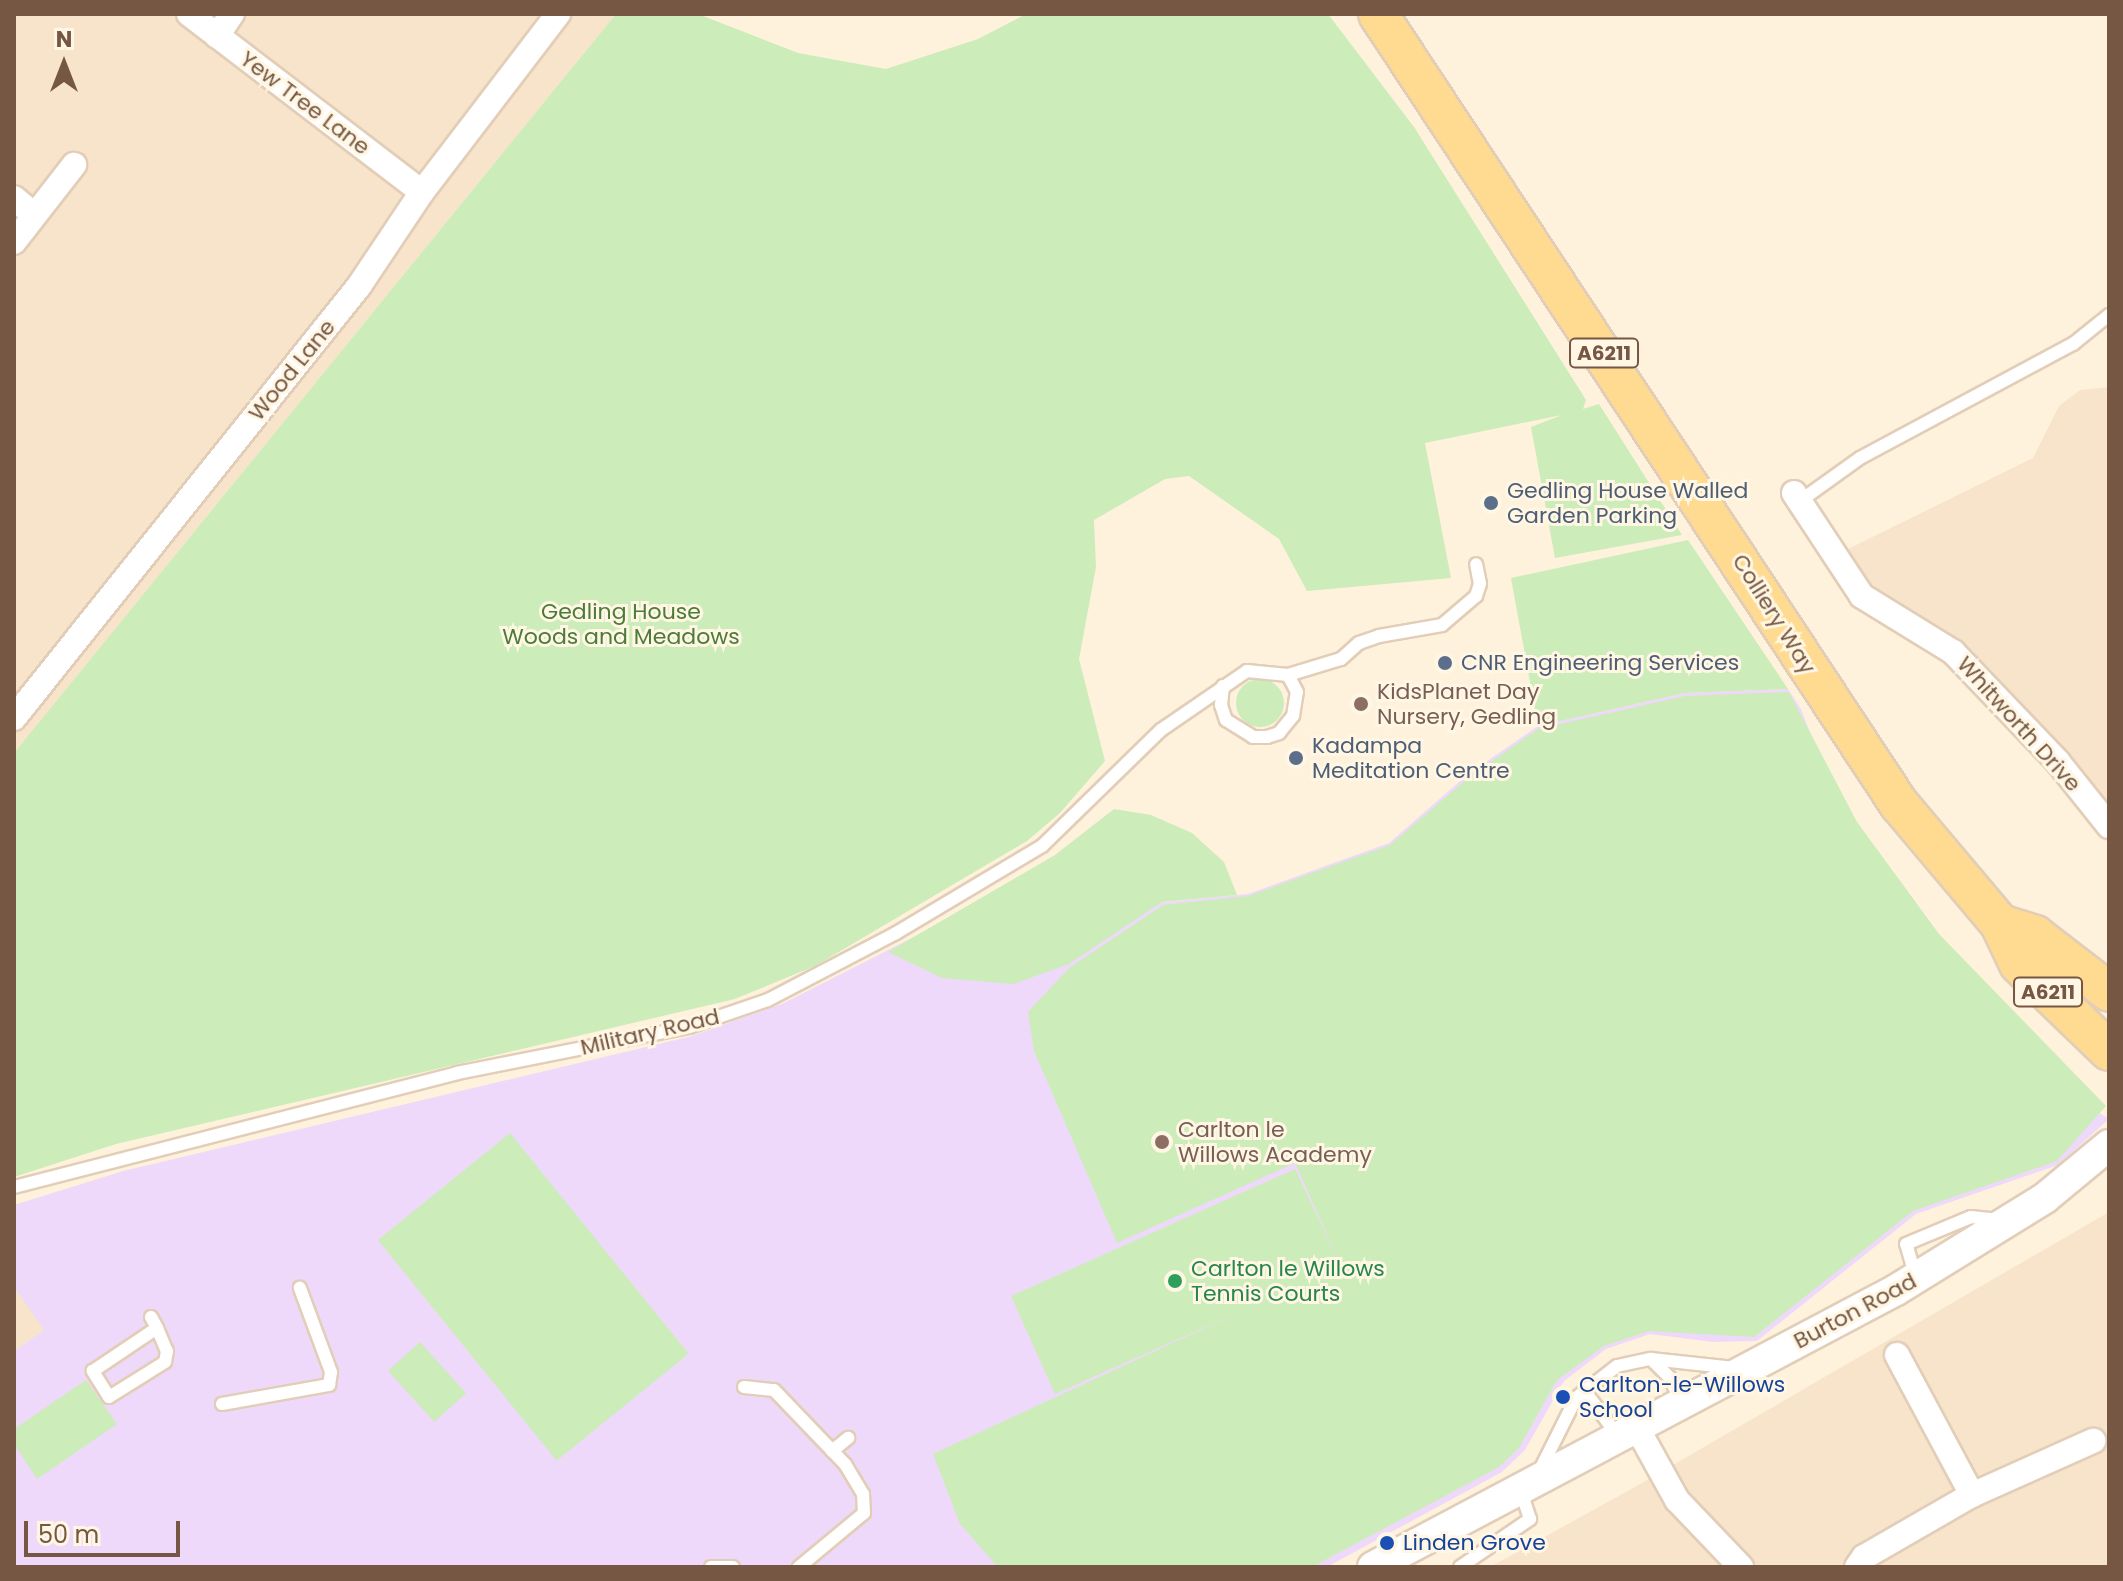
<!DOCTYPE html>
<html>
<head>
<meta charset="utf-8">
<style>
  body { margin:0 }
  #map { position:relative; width:2123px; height:1581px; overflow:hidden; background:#fef2dc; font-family:Poppins,sans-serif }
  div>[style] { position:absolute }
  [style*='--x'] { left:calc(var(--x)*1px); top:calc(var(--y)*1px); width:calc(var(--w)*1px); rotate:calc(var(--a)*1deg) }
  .residential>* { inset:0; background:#f7e4ca }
  .education>* { inset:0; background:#efd9fa }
  .green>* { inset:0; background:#ccecba; transform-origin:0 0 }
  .round { border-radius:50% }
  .roads { filter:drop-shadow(2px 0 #e2ceb8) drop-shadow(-2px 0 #e2ceb8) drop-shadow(0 2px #e2ceb8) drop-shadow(0 -2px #e2ceb8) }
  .service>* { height:12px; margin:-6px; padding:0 6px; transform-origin:6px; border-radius:6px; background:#fff }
  .minor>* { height:24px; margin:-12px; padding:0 12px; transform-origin:12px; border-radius:12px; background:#fff }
  .tertiary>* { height:30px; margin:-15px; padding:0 15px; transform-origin:15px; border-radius:15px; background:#fff }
  .primary>* { height:38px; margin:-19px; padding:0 19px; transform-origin:19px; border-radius:19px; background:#ffdb92 }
  .dots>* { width:22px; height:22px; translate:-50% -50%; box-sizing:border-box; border:4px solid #fff6e4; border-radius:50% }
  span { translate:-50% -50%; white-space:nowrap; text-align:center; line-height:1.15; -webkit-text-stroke:6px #fff6e4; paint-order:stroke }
  .shield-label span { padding:2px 6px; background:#fff6e4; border:2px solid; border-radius:6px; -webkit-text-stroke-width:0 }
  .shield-label { font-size:20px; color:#755743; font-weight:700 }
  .street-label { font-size:22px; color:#755743 }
  .service-label { font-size:22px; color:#4e5e75 }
  .left { translate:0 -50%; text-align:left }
  .park-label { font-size:22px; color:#4b7c3a }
  .education-label { font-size:22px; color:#785e54 }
  .leisure-label { font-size:22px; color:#27864d }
  .transit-label { font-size:22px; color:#164399 }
  .frame { position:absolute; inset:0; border:16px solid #755743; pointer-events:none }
  .north { position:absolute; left:24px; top:24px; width:80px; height:80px; -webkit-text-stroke:6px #fff6e4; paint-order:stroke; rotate:0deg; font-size:22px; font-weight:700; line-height:32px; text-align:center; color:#755743 }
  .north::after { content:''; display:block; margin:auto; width:28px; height:36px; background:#755743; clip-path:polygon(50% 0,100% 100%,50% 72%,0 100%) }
  .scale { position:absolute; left:24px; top:1521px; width:156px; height:36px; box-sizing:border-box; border:4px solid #755743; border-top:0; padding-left:10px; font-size:24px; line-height:28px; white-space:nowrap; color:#755743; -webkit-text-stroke:6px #fff6e4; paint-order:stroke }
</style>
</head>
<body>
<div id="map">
  <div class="residential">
    <div style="clip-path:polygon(14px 14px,616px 14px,14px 753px)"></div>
    <div style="clip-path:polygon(2109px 387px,2109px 816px,2070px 766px,1869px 590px,1840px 553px,2033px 458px,2059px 406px,2080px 390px)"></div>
    <div style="clip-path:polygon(2109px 1212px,2109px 1567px,1490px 1567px,1635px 1487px)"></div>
    <div style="clip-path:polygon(14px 1287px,45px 1330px,14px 1351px)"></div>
  </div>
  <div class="education">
    <div style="clip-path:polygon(1788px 689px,1801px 709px,1866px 880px,2035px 1072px,2109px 1119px,2058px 1165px,1916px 1214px,1757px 1341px,1713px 1342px,1650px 1334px,1606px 1349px,1564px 1381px,1525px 1450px,1502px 1472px,1327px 1567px,14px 1567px,14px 1351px,44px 1330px,14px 1287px,14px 1205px,123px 1171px,692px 1036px,784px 1003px,939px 924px,1248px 894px,1389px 843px,1467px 775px,1538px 726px,1685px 693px)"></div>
  </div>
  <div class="green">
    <div style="clip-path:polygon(616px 14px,698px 14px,798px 53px,886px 69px,978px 39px,1026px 14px,1328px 14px,1414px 127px,1586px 400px,1583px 409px,1599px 404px,1682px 535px,1555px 558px,1531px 427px,1562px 415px,1425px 443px,1451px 578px,1307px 591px,1279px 539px,1189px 476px,1165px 479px,1094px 520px,1096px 567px,1079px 659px,1105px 761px,1060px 813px,1027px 841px,815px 966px,735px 999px,116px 1144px,14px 1177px,14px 753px)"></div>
    <div style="clip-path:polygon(1688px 540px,1788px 689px,1685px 693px,1538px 726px,1511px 578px)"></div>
    <div class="round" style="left:1236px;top:679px;width:48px;height:48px"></div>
    <div style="clip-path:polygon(1789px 692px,1857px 822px,1939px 934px,2106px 1106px,2057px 1161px,1913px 1211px,1754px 1337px,1649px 1331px,1604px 1346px,1557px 1380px,1519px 1448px,1499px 1467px,1312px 1567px,998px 1567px,960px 1524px,933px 1454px,1246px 1309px,1055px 1394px,1011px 1296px,1295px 1169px,1341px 1266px,1295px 1163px,1117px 1243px,1034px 1051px,1028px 1012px,1069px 968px,1163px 905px,1248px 896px,1390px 845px,1469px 777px,1538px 729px,1685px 696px)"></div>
    <div style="clip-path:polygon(1114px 809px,1151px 815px,1192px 833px,1224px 862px,1237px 895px,1162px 902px,1069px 964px,1013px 984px,942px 978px,888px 952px,1055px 855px)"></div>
    <div style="left:510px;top:1133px;width:284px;height:170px;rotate:51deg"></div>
    <div style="left:420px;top:1342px;width:69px;height:43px;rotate:48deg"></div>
    <div style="clip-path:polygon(86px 1380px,117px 1424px,37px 1479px,14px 1444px,14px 1429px)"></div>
  </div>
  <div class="roads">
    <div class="service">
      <div style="--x:1800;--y:501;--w:74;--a:-35.6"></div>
      <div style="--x:1860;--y:458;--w:242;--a:-28.2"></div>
      <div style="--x:2073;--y:344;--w:46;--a:-38.9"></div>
      <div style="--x:1223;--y:686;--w:19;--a:96"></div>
      <div style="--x:1221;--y:705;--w:16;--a:72"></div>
      <div style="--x:1226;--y:720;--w:32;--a:32"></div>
      <div style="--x:1253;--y:737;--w:14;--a:0"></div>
      <div style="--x:1267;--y:737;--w:13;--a:-18"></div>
      <div style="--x:1279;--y:733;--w:22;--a:-51"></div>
      <div style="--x:1293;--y:716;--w:24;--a:-81"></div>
      <div style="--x:1297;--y:692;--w:19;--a:-118"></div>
      <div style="--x:14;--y:1187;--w:457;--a:-14.4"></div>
      <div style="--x:457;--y:1073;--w:237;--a:-11.2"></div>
      <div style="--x:689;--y:1027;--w:83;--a:-18.9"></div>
      <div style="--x:768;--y:1000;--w:144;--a:-27.6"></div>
      <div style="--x:896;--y:933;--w:170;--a:-30.8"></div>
      <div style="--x:1042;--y:846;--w:166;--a:-44.3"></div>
      <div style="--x:1161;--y:730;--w:104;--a:-34.5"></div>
      <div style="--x:1247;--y:671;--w:41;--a:5.6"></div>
      <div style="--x:1288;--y:675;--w:55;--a:-16.8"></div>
      <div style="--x:1341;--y:659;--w:24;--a:-42"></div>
      <div style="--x:1359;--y:643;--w:21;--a:-19"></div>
      <div style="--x:1379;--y:636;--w:64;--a:-9.9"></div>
      <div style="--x:1442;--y:625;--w:45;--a:-40.5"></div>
      <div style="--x:1476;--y:596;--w:13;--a:-72"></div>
      <div style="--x:1480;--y:584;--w:20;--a:-101"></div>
      <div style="--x:1916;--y:1278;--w:35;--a:-106"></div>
      <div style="--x:1906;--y:1244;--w:70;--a:-22.6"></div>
      <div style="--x:1971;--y:1217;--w:28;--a:6"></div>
      <div style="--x:151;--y:1317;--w:13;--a:61"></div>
      <div style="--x:157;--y:1328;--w:25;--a:67"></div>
      <div style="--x:167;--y:1351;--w:11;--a:100"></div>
      <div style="--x:165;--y:1362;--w:66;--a:148"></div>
      <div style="--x:109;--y:1397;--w:31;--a:-122"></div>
      <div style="--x:93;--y:1371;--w:77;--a:-33.9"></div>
      <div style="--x:1651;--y:1359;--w:27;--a:45"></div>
      <div style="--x:1670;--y:1378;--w:26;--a:65"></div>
      <div style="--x:744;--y:1387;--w:30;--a:6"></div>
      <div style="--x:774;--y:1390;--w:103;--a:46.2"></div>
      <div style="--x:845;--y:1464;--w:35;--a:59"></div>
      <div style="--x:863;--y:1494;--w:19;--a:87"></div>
      <div style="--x:864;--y:1513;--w:85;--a:140.3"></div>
      <div style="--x:1584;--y:1390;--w:57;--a:53.5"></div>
      <div style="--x:222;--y:1404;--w:109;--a:-10.1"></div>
      <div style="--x:329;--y:1385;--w:13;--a:-81"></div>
      <div style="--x:331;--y:1372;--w:90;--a:-110.3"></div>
      <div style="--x:832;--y:1451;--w:21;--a:-39"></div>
      <div style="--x:1539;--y:1472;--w:83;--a:-63.4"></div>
      <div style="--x:1576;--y:1398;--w:52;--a:-38"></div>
      <div style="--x:1617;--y:1366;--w:35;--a:-12"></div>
      <div style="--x:1651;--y:1359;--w:84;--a:6.1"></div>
      <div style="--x:711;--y:1567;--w:22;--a:0"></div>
      <div style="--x:1460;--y:1567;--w:85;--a:-34.4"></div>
      <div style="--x:1530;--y:1519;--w:32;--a:-108"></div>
    </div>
    <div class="minor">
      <div style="--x:189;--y:14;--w:293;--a:37.4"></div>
      <div style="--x:217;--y:36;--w:27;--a:-56"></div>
      <div style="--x:14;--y:198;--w:26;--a:40"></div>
      <div style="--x:14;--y:242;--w:98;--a:-52.1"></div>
      <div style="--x:1794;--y:493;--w:123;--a:56.6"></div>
      <div style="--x:1862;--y:596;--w:107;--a:31.6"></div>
      <div style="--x:1953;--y:652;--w:152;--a:46.3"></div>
      <div style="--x:2058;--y:762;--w:82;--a:51.4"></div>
      <div style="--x:14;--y:718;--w:553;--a:-51.39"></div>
      <div style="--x:359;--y:286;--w:113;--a:-56.2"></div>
      <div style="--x:422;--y:192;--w:224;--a:-52.6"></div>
      <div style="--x:1897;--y:1355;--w:159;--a:61.8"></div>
      <div style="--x:1636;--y:1426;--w:85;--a:61"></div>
      <div style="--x:1677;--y:1500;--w:93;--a:46.3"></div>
      <div style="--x:1857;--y:1567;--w:12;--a:-55"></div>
      <div style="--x:1864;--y:1557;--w:125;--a:-29.9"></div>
      <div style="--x:1972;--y:1495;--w:133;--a:-24.1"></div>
    </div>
    <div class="tertiary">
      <div style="--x:1373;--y:1567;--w:592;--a:-27.91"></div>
      <div style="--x:1896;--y:1290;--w:175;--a:-31.7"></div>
      <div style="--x:2045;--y:1198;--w:83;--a:-39.6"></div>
    </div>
    <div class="primary">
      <div style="--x:1378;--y:14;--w:946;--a:56.6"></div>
      <div style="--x:1899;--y:804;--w:157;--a:49.9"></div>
      <div style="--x:2000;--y:924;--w:44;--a:64.6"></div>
      <div style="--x:2019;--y:964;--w:125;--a:44"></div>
      <div style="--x:2000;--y:924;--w:37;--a:17"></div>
      <div style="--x:2035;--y:935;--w:93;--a:37.6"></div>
    </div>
  </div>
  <div class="dots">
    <div style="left:1491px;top:503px;background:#5c6f8a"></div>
    <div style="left:1445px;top:663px;background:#5c6f8a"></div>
    <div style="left:1361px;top:704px;background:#8d6e63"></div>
    <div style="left:1296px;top:758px;background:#5c6f8a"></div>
    <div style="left:1162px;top:1142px;background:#8d6e63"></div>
    <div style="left:1175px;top:1281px;background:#2e9e5b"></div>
    <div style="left:1563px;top:1397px;background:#1a4fb4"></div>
    <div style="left:1387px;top:1543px;background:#1a4fb4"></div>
  </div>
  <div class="shield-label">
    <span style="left:1604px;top:353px">A6211</span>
    <span style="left:2048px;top:992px">A6211</span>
  </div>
  <div class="street-label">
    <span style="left:305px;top:103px;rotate:37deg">Yew Tree Lane</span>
    <span style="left:292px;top:370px;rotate:-51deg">Wood Lane</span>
    <span style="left:1774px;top:614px;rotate:58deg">Colliery Way</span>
    <span style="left:2019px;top:724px;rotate:48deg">Whitworth Drive</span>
    <span style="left:650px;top:1032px;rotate:-13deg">Military Road</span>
    <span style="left:1855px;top:1311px;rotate:-28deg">Burton Road</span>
  </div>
  <div class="service-label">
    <span class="left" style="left:1507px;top:503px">Gedling House Walled<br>Garden Parking</span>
    <span class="left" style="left:1461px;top:663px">CNR Engineering Services</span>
    <span class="left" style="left:1312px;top:758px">Kadampa<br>Meditation Centre</span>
  </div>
  <div class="park-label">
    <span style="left:621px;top:624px">Gedling House<br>Woods and Meadows</span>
  </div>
  <div class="education-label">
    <span class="left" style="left:1377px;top:704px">KidsPlanet Day<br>Nursery, Gedling</span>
    <span class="left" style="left:1178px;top:1142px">Carlton le<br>Willows Academy</span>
  </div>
  <div class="leisure-label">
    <span class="left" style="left:1191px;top:1281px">Carlton le Willows<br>Tennis Courts</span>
  </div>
  <div class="transit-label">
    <span class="left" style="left:1579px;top:1397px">Carlton-le-Willows<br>School</span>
    <span class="left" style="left:1403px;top:1543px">Linden Grove</span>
  </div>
  <div class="frame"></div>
  <div class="north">N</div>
  <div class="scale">50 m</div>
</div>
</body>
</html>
